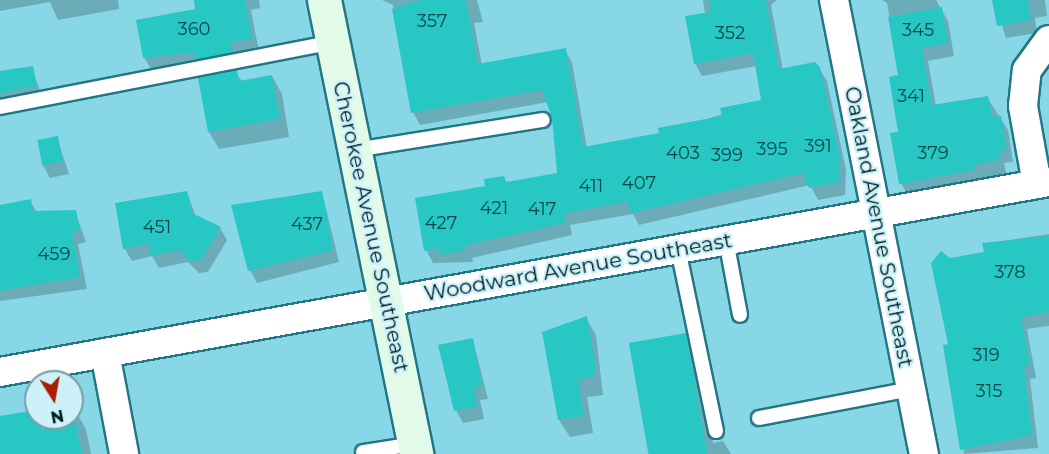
<!DOCTYPE html>
<html>
<head>
<meta charset="utf-8">
<style>
  body { margin:0 }
  #map { position:relative; width:1049px; height:454px; overflow:hidden; background:#88d7e7; font-family:Montserrat,sans-serif }
  div>[style] { position:absolute }
  [style*='--x'] { left:calc(var(--x)*1px); top:calc(var(--y)*1px); width:calc(var(--w)*1px); rotate:calc(var(--a)*1deg) }
  .shadow>* { inset:0; background:#0003 }
  .building>* { inset:0; background:#27c8c4; transform-origin:0 0 }
  .roads { filter:drop-shadow(2px 0 #227685) drop-shadow(-2px 0 #227685) drop-shadow(0 2px #227685) drop-shadow(0 -2px #227685) }
  .lane>* { height:14px; margin:-7px; padding:0 7px; transform-origin:7px; border-radius:7px; background:#fff }
  .street>* { height:28px; margin:-14px; padding:0 14px; transform-origin:14px; border-radius:14px; background:#fff }
  .secondary>* { height:33px; margin:-16.5px; padding:0 16.5px; transform-origin:16.5px; border-radius:16.5px; background:#e2fae8 }
  span { translate:-50% -50%; white-space:nowrap; text-align:center; line-height:1.15; -webkit-text-stroke:4.5px #ccf1f9; paint-order:stroke }
  .number-label { font-size:18px; color:#0a484b }
  .number-label span { -webkit-text-stroke-width:0 }
  .street-label { font-size:21px; color:#001d23 }
  .north { position:absolute; left:24px; top:370px; width:60px; height:60px; box-sizing:border-box; background:#ccf1f9; border:2px solid #7a9ca3; border-radius:50%; rotate:169deg; font-size:16px; font-weight:700; line-height:24px; text-align:center; color:#001d23 }
  .north::after { content:''; display:block; margin:auto; width:21px; height:27px; background:#ab1d00; clip-path:polygon(50% 0,100% 100%,50% 72%,0 100%) }
</style>
</head>
<body>
<div id="map">
  <div class="shadow">
    <div style="clip-path:polygon(0 0,118px 0,119px 9px,58px 20px,50px 2px,0 11px)"></div>
    <div style="clip-path:polygon(194px 0,259px 0,260px 8px,251px 10px,259px 52px,152px 71px,144px 57px,197px 10px)"></div>
    <div style="clip-path:polygon(382px 0,477px 0,483px 22px,474px 23px,482px 65px,565px 50px,572px 62px,587px 148px,661px 134px,763px 101px,757px 66px,702px 76px,695px 63px,705px 14px,703px 0,777px 0,771px 5px,783px 70px,819px 68px,827px 81px,846px 170px,845px 195px,818px 200px,810px 185px,639px 225px,633px 214px,570px 225px,572px 235px,472px 258px,473px 262px,433px 263px,426px 250px,504px 177px,507px 184px,559px 174px,553px 118px,548px 102px,420px 125px,413px 112px,393px 5px)"></div>
    <div style="clip-path:polygon(882px 0,936px 0,948px 21px,954px 56px,928px 61px,936px 106px,987px 97px,1008px 130px,1013px 162px,1004px 163px,1006px 173px,908px 196px,901px 183px,900px 76px,887px 3px)"></div>
    <div style="clip-path:polygon(994px 0,1045px 0,1047px 16px,1035px 18px,1037px 33px,1006px 38px)"></div>
    <div style="clip-path:polygon(32px 68px,43px 99px,0 106px,0 71px)"></div>
    <div style="clip-path:polygon(236px 72px,242px 82px,272px 76px,282px 94px,289px 137px,219px 149px,209px 132px)"></div>
    <div style="clip-path:polygon(57px 138px,69px 174px,50px 178px,43px 165px)"></div>
    <div style="clip-path:polygon(187px 192px,196px 217px,220px 228px,227px 240px,208px 272px,199px 273px,188px 262px,159px 268px,152px 256px,132px 261px,124px 248px)"></div>
    <div style="clip-path:polygon(322px 192px,339px 262px,257px 283px,250px 270px)"></div>
    <div style="clip-path:polygon(30px 201px,37px 212px,75px 211px,86px 242px,78px 244px,87px 289px,0 301px,0 207px)"></div>
    <div style="clip-path:polygon(1049px 234px,1049px 326px,1027px 329px,1036px 378px,1030px 379px,1038px 448px,964px 454px,950px 345px,950px 260px,985px 253px,984px 244px)"></div>
    <div style="clip-path:polygon(586px 318px,596px 335px,603px 395px,587px 397px,593px 433px,570px 437px,559px 420px)"></div>
    <div style="clip-path:polygon(685px 335px,697px 356px,713px 443px,723px 441px,731px 454px,651px 454px)"></div>
    <div style="clip-path:polygon(473px 340px,488px 399px,480px 400px,484px 419px,463px 423px,456px 410px)"></div>
    <div style="clip-path:polygon(72px 405px,86px 429px,91px 454px,0 454px,0 420px,36px 412px,36px 418px,72px 418px)"></div>
  </div>
  <div class="building">
    <div style="clip-path:polygon(194px 0,245px 0,252px 39px,231px 42px,233px 52px,195px 60px,194px 52px,143px 58px,136px 20px,195px 9px)"></div>
    <div style="clip-path:polygon(420px 0,466px 0,478px 64px,566px 48px,583px 147px,659px 133px,658px 128px,722px 116px,720px 108px,761px 100px,753px 53px,694px 64px,685px 16px,711px 12px,709px 0,766px 0,779px 69px,815px 62px,820px 67px,840px 156px,839px 182px,809px 188px,803px 173px,631px 213px,628px 202px,564px 213px,566px 223px,465px 245px,466px 250px,440px 255px,439px 248px,424px 251px,415px 198px,485px 186px,484px 179px,504px 176px,506px 182px,557px 173px,552px 118px,542px 90px,411px 113px,392px 9px)"></div>
    <div style="clip-path:polygon(992px 0,1028px 0,1031px 20px,997px 26px)"></div>
    <div style="clip-path:polygon(942px 7px,948px 43px,922px 48px,932px 105px,988px 96px,992px 117px,1001px 116px,1007px 150px,998px 151px,1000px 160px,974px 165px,975px 170px,899px 184px,890px 133px,898px 132px,889px 77px,898px 75px,888px 17px)"></div>
    <div style="clip-path:polygon(33px 66px,37px 86px,0 93px,0 71px)"></div>
    <div style="clip-path:polygon(237px 70px,239px 81px,272px 75px,280px 119px,208px 132px,198px 78px)"></div>
    <div style="left:58px;top:136px;width:26px;height:21px;rotate:79deg"></div>
    <div style="clip-path:polygon(187px 191px,192px 213px,221px 227px,201px 260px,190px 261px,179px 250px,150px 256px,148px 243px,123px 249px,115px 203px)"></div>
    <div style="clip-path:polygon(322px 191px,333px 250px,248px 271px,231px 205px)"></div>
    <div style="clip-path:polygon(31px 199px,33px 211px,76px 210px,80px 230px,72px 231px,80px 277px,0 291px,0 205px)"></div>
    <div style="clip-path:polygon(1049px 236px,1049px 312px,1021px 317px,1030px 365px,1024px 366px,1032px 435px,960px 450px,943px 345px,948px 344px,931px 263px,941px 251px,950px 258px,984px 252px,982px 243px)"></div>
    <div style="clip-path:polygon(587px 316px,595px 363px,594px 377px,578px 380px,584px 416px,558px 420px,542px 332px)"></div>
    <div style="left:686px;top:333px;width:123px;height:58px;rotate:80deg"></div>
    <div style="clip-path:polygon(473px 338px,482px 386px,474px 387px,477px 407px,454px 411px,438px 345px)"></div>
    <div style="clip-path:polygon(72px 403px,82px 454px,0 454px,0 416px,36px 410px,36px 418px,72px 418px)"></div>
  </div>
  <div class="roads">
    <div class="lane">
      <div style="--x:0;--y:107;--w:339;--a:-11"></div>
      <div style="--x:355;--y:150;--w:190;--a:-9.1"></div>
      <div style="--x:726;--y:240;--w:76;--a:79.4"></div>
      <div style="--x:678;--y:249;--w:186;--a:78.2"></div>
      <div style="--x:759;--y:418;--w:155;--a:-10.8"></div>
      <div style="--x:363;--y:452;--w:52;--a:-8.9"></div>
    </div>
    <div class="street">
      <div style="--x:834;--y:0;--w:463;--a:78.8"></div>
      <div style="--x:1037;--y:184;--w:79;--a:-100.2"></div>
      <div style="--x:1023;--y:106;--w:36;--a:-84"></div>
      <div style="--x:1027;--y:70;--w:37;--a:-54"></div>
      <div style="--x:105;--y:353;--w:103;--a:79.3"></div>
      <div style="--x:0;--y:372;--w:1066;--a:-10.27"></div>
    </div>
    <div class="secondary">
      <div style="--x:324;--y:0;--w:463;--a:78.5"></div>
    </div>
  </div>
  <div class="number-label">
    <span style="left:432px;top:21px">357</span>
    <span style="left:194px;top:29px">360</span>
    <span style="left:918px;top:30px">345</span>
    <span style="left:730px;top:33px">352</span>
    <span style="left:911px;top:96px">341</span>
    <span style="left:818px;top:146px">391</span>
    <span style="left:772px;top:149px">395</span>
    <span style="left:683px;top:153px">403</span>
    <span style="left:933px;top:153px">379</span>
    <span style="left:727px;top:155px">399</span>
    <span style="left:639px;top:183px">407</span>
    <span style="left:591px;top:186px">411</span>
    <span style="left:494px;top:208px">421</span>
    <span style="left:542px;top:209px">417</span>
    <span style="left:441px;top:223px">427</span>
    <span style="left:307px;top:224px">437</span>
    <span style="left:157px;top:227px">451</span>
    <span style="left:54px;top:254px">459</span>
    <span style="left:1010px;top:272px">378</span>
    <span style="left:986px;top:355px">319</span>
    <span style="left:989px;top:391px">315</span>
  </div>
  <div class="street-label">
    <span style="left:371px;top:227px;rotate:78deg">Cherokee Avenue Southeast</span>
    <span style="left:879px;top:227px;rotate:79deg">Oakland Avenue Southeast</span>
    <span style="left:578px;top:267px;rotate:-10deg">Woodward Avenue Southeast</span>
  </div>
  <div class="north">N</div>
</div>
</body>
</html>
